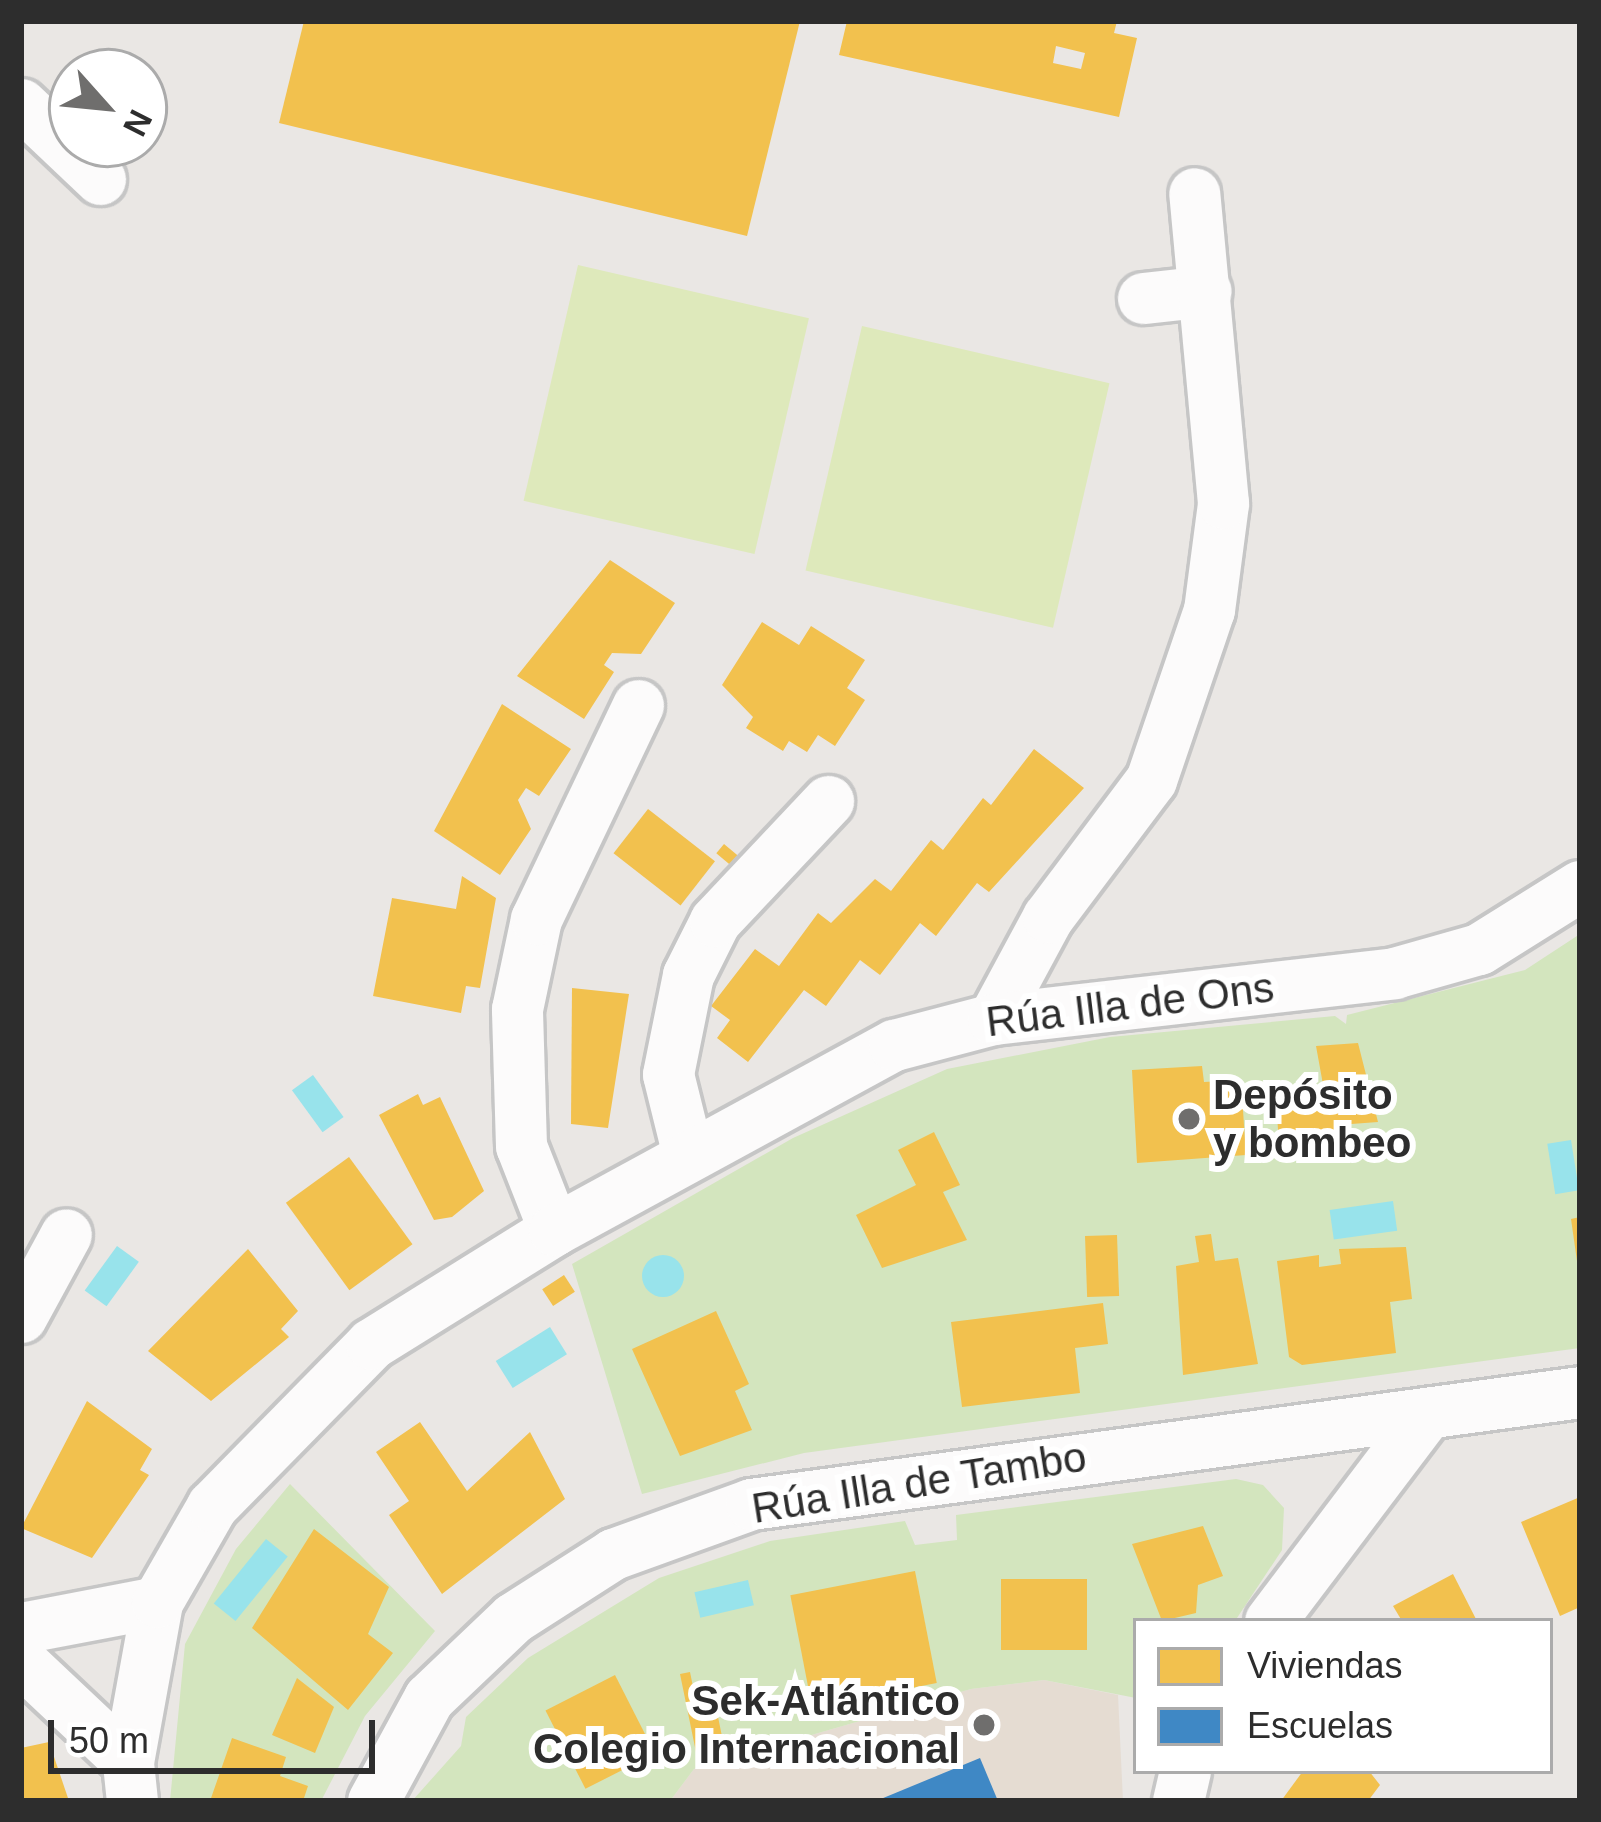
<!DOCTYPE html>
<html>
<head>
<meta charset="utf-8">
<style>
  body { margin:0 }
  #map { position:relative; width:1601px; height:1822px; overflow:hidden; background:#eae7e4; font-family:Arial,sans-serif }
  div>[style] { position:absolute }
  [style*='--x'] { left:calc(var(--x)*1px); top:calc(var(--y)*1px); width:calc(var(--w)*1px); rotate:calc(var(--a)*1deg) }
  .education>* { inset:0; background:#e5dcd2 }
  .green>* { inset:0; background:#d3e5be }
  .pitch>* { inset:0; background:#dee9bb; transform-origin:0 0 }
  .water>* { inset:0; background:#98e3eb; transform-origin:0 0 }
  .round { border-radius:50% }
  .homes>* { inset:0; background:#f2c14e; transform-origin:0 0 }
  .schools>* { inset:0; background:#3f88c5 }
  .roads { filter:drop-shadow(3px 0 #c6c6c6) drop-shadow(-3px 0 #c6c6c6) drop-shadow(0 3px #c6c6c6) drop-shadow(0 -3px #c6c6c6) }
  .minor>* { height:51px; margin:-25.5px; padding:0 25.5px; transform-origin:25.5px; border-radius:25.5px; background:#fcfbfb }
  .dots>* { width:33px; height:33px; translate:-50% -50%; box-sizing:border-box; border:6px solid #fff; border-radius:50% }
  span { translate:-50% -50%; white-space:nowrap; text-align:center; line-height:1.15; -webkit-text-stroke:12px #fff; paint-order:stroke }
  .street-label { font-size:42px; color:#2d2d2d }
  .poi-label { font-size:42px; color:#2d2d2d; font-weight:700 }
  .left { translate:0 -50%; text-align:left }
  .right { translate:-100% -50%; text-align:right }
  .frame { position:absolute; inset:0; border:24px solid #2d2d2d; pointer-events:none }
  .legend { position:absolute; left:1133px; top:1618px; width:420px; height:156px; box-sizing:border-box; background:#fff; border:3px solid #ababab; margin:0; padding:15px 21px; list-style:none; font-size:36px; color:#2d2d2d }
  .legend li { display:flex; align-items:center; gap:24px; height:60px }
  .legend b { width:60px; border:3px solid #ababab }
  .north { position:absolute; left:48px; top:48px; width:120px; height:120px; box-sizing:border-box; background:#fff; border:3px solid #ababab; border-radius:50%; rotate:117deg; font-size:33px; font-weight:700; line-height:48px; text-align:center; color:#2d2d2d }
  .north::after { content:''; display:block; margin:auto; width:42px; height:54px; background:#6f6e6d; clip-path:polygon(50% 0,100% 100%,50% 72%,0 100%) }
  .scale { position:absolute; left:48px; top:1720px; width:327px; height:54px; box-sizing:border-box; border:6px solid #2d2d2d; border-top:0; padding-left:15px; font-size:36px; line-height:42px; white-space:nowrap; color:#2d2d2d; -webkit-text-stroke:9px #fff; paint-order:stroke }
</style>
</head>
<body>
<div id="map">
  <div class="education">
    <div style="clip-path:polygon(1044px 1680px,1118px 1695px,1123px 1801px,670px 1801px,694px 1769px,971px 1689px)"></div>
  </div>
  <div class="green">
    <div style="clip-path:polygon(1580px 934px,1580px 1348px,804px 1453px,642px 1494px,572px 1264px,793px 1138px,947px 1069px,1110px 1037px,1335px 1016px,1346px 1024px,1347px 1015px,1525px 970px)"></div>
    <div style="clip-path:polygon(1236px 1479px,1263px 1485px,1284px 1508px,1282px 1550px,1235px 1621px,1136px 1621px,1136px 1698px,1044px 1680px,971px 1689px,694px 1769px,670px 1801px,412px 1801px,461px 1746px,466px 1717px,528px 1658px,659px 1578px,770px 1541px,905px 1521px,915px 1545px,957px 1540px,956px 1515px)"></div>
    <div style="clip-path:polygon(290px 1484px,435px 1631px,365px 1716px,321px 1801px,170px 1801px,185px 1644px,236px 1549px)"></div>
  </div>
  <div class="pitch">
    <div style="left:578px;top:265px;width:237px;height:242px;rotate:13deg"></div>
    <div style="left:862px;top:326px;width:254px;height:251px;rotate:13deg"></div>
  </div>
  <div class="water">
    <div style="left:313px;top:1075px;width:52px;height:26px;rotate:54deg"></div>
    <div style="left:1571px;top:1140px;width:51px;height:24px;rotate:81deg"></div>
    <div style="left:1393px;top:1201px;width:30px;height:64px;rotate:82deg"></div>
    <div style="left:117px;top:1246px;width:27px;height:55px;rotate:36deg"></div>
    <div class="round" style="left:642px;top:1255px;width:42px;height:42px"></div>
    <div style="left:550px;top:1327px;width:32px;height:64px;rotate:58deg"></div>
    <div style="left:266px;top:1539px;width:28px;height:83px;rotate:39deg"></div>
    <div style="left:748px;top:1580px;width:26px;height:55px;rotate:77deg"></div>
  </div>
  <div class="homes">
    <div style="clip-path:polygon(304px 21px,800px 21px,747px 236px,279px 123px)"></div>
    <div style="clip-path:polygon(evenodd,847px 21px,1117px 21px,1114px 33px,1137px 38px,1119px 117px,839px 55px,847px 21px,1056px 46px,1085px 53px,1081px 69px,1053px 63px,1056px 46px)"></div>
    <div style="clip-path:polygon(610px 560px,675px 603px,641px 654px,612px 653px,604px 665px,614px 672px,584px 719px,517px 676px)"></div>
    <div style="clip-path:polygon(762px 622px,799px 645px,811px 626px,865px 660px,847px 688px,865px 700px,835px 746px,818px 735px,807px 752px,789px 741px,783px 751px,746px 728px,753px 717px,722px 685px)"></div>
    <div style="clip-path:polygon(502px 704px,571px 749px,539px 796px,526px 788px,518px 800px,531px 829px,500px 875px,434px 831px)"></div>
    <div style="clip-path:polygon(1034px 749px,1084px 788px,989px 892px,977px 883px,936px 936px,920px 923px,880px 975px,860px 960px,826px 1006px,804px 990px,748px 1062px,717px 1038px,730px 1020px,711px 1006px,755px 949px,779px 966px,818px 913px,831px 923px,875px 879px,891px 891px,931px 840px,943px 850px,983px 798px,991px 805px)"></div>
    <div style="left:648px;top:809px;width:85px;height:56px;rotate:38deg"></div>
    <div style="left:724px;top:844px;width:23px;height:12px;rotate:40deg"></div>
    <div style="clip-path:polygon(462px 876px,496px 898px,480px 988px,466px 986px,461px 1013px,373px 996px,392px 898px,456px 909px)"></div>
    <div style="clip-path:polygon(572px 988px,629px 994px,608px 1128px,571px 1124px)"></div>
    <div style="clip-path:polygon(1358px 1043px,1378px 1122px,1338px 1125px,1339px 1140px,1279px 1144px,1275px 1086px,1308px 1084px,1310px 1102px,1326px 1101px,1316px 1046px)"></div>
    <div style="clip-path:polygon(1202px 1066px,1204px 1082px,1241px 1080px,1246px 1155px,1137px 1163px,1132px 1070px)"></div>
    <div style="clip-path:polygon(418px 1094px,423px 1105px,440px 1097px,484px 1191px,452px 1217px,434px 1220px,379px 1115px)"></div>
    <div style="clip-path:polygon(934px 1132px,960px 1185px,943px 1192px,967px 1240px,882px 1268px,856px 1215px,916px 1185px,898px 1150px)"></div>
    <div style="left:349px;top:1157px;width:108px;height:78px;rotate:54deg"></div>
    <div style="clip-path:polygon(1580px 1217px,1580px 1260px,1577px 1261px,1571px 1219px)"></div>
    <div style="clip-path:polygon(1211px 1234px,1215px 1261px,1238px 1258px,1258px 1364px,1183px 1375px,1176px 1266px,1199px 1262px,1195px 1236px)"></div>
    <div style="left:1117px;top:1235px;width:61px;height:32px;rotate:88deg"></div>
    <div style="clip-path:polygon(1406px 1247px,1412px 1299px,1390px 1302px,1396px 1353px,1302px 1365px,1289px 1357px,1277px 1261px,1319px 1255px,1319px 1267px,1341px 1264px,1339px 1249px)"></div>
    <div style="clip-path:polygon(248px 1249px,298px 1311px,281px 1329px,289px 1337px,211px 1401px,148px 1351px)"></div>
    <div style="left:564px;top:1275px;width:20px;height:26px;rotate:57deg"></div>
    <div style="clip-path:polygon(1103px 1303px,1108px 1344px,1075px 1348px,1080px 1393px,962px 1407px,951px 1322px)"></div>
    <div style="clip-path:polygon(716px 1311px,749px 1384px,735px 1391px,752px 1430px,680px 1456px,632px 1349px)"></div>
    <div style="clip-path:polygon(87px 1401px,152px 1449px,140px 1470px,149px 1475px,92px 1558px,21px 1528px)"></div>
    <div style="clip-path:polygon(420px 1422px,467px 1491px,530px 1432px,565px 1499px,442px 1594px,389px 1515px,409px 1501px,376px 1452px)"></div>
    <div style="clip-path:polygon(1580px 1497px,1580px 1607px,1560px 1616px,1521px 1522px)"></div>
    <div style="clip-path:polygon(1203px 1526px,1223px 1576px,1198px 1585px,1196px 1613px,1162px 1621px,1132px 1544px)"></div>
    <div style="clip-path:polygon(314px 1529px,389px 1587px,368px 1634px,393px 1653px,348px 1710px,252px 1628px)"></div>
    <div style="left:915px;top:1571px;width:114px;height:127px;rotate:79deg"></div>
    <div style="clip-path:polygon(1453px 1574px,1477px 1621px,1402px 1621px,1393px 1606px)"></div>
    <div style="left:1001px;top:1579px;width:86px;height:71px"></div>
    <div style="clip-path:polygon(690px 1672px,699px 1716px,717px 1712px,725px 1751px,697px 1757px,680px 1674px)"></div>
    <div style="left:615px;top:1675px;width:88px;height:78px;rotate:63deg"></div>
    <div style="clip-path:polygon(297px 1678px,334px 1707px,315px 1753px,272px 1735px)"></div>
    <div style="clip-path:polygon(232px 1738px,286px 1757px,280px 1776px,308px 1786px,303px 1801px,210px 1801px)"></div>
    <div style="clip-path:polygon(49px 1742px,69px 1801px,21px 1801px,21px 1748px)"></div>
    <div style="clip-path:polygon(1303px 1771px,1369px 1771px,1380px 1785px,1368px 1801px,1281px 1801px)"></div>
  </div>
  <div class="schools">
    <div style="clip-path:polygon(980px 1758px,998px 1801px,876px 1801px)"></div>
  </div>
  <div class="roads">
    <div class="minor">
      <div style="--x:21;--y:104;--w:109;--a:43.5"></div>
      <div style="--x:1143;--y:298;--w:63;--a:-6.3"></div>
      <div style="--x:993;--y:1019;--w:116;--a:-61.7"></div>
      <div style="--x:1048;--y:917;--w:171;--a:-53.1"></div>
      <div style="--x:1151;--y:780;--w:180;--a:-71.2"></div>
      <div style="--x:1209;--y:610;--w:108;--a:-82.5"></div>
      <div style="--x:1223;--y:503;--w:311;--a:-95.3"></div>
      <div style="--x:688;--y:1155;--w:83;--a:-103.9"></div>
      <div style="--x:668;--y:1074;--w:101;--a:-78.6"></div>
      <div style="--x:688;--y:975;--w:60;--a:-63.4"></div>
      <div style="--x:715;--y:921;--w:165;--a:-46.7"></div>
      <div style="--x:554;--y:1230;--w:90;--a:-111.4"></div>
      <div style="--x:521;--y:1146;--w:137;--a:-91.7"></div>
      <div style="--x:517;--y:1009;--w:92;--a:-78.1"></div>
      <div style="--x:536;--y:919;--w:237;--a:-64.5"></div>
      <div style="--x:21;--y:1317;--w:94;--a:-61.5"></div>
      <div style="--x:1270;--y:1621;--w:258;--a:-52.9"></div>
      <div style="--x:21;--y:1628;--w:138;--a:-10.8"></div>
      <div style="--x:21;--y:1661;--w:147;--a:43.3"></div>
      <div style="--x:132;--y:1801;--w:39;--a:-96"></div>
      <div style="--x:128;--y:1762;--w:163;--a:-79.7"></div>
      <div style="--x:157;--y:1602;--w:111;--a:-60.2"></div>
      <div style="--x:212;--y:1506;--w:227;--a:-45.5"></div>
      <div style="--x:371;--y:1344;--w:216;--a:-31.9"></div>
      <div style="--x:554;--y:1230;--w:387;--a:-28.6"></div>
      <div style="--x:894;--y:1045;--w:102;--a:-14.7"></div>
      <div style="--x:993;--y:1019;--w:404;--a:-6.5"></div>
      <div style="--x:1394;--y:973;--w:88;--a:-15.8"></div>
      <div style="--x:1479;--y:949;--w:119;--a:-32"></div>
      <div style="--x:373;--y:1801;--w:117;--a:-61.5"></div>
      <div style="--x:429;--y:1698;--w:116;--a:-43.6"></div>
      <div style="--x:513;--y:1618;--w:119;--a:-32.6"></div>
      <div style="--x:613;--y:1554;--w:147;--a:-19.9"></div>
      <div style="--x:751;--y:1504;--w:837;--a:-7.69"></div>
      <div style="--x:1178;--y:1801;--w:31;--a:-77"></div>
    </div>
  </div>
  <div class="dots">
    <div style="left:1189px;top:1119px;background:#6f6e6d"></div>
    <div style="left:984px;top:1725px;background:#6f6e6d"></div>
  </div>
  <div class="street-label">
    <span style="left:1130px;top:1005px;rotate:-7deg">Rúa Illa de Ons</span>
    <span style="left:919px;top:1483px;rotate:-9deg">Rúa Illa de Tambo</span>
  </div>
  <div class="poi-label">
    <span class="left" style="left:1213px;top:1119px">Depósito<br>y bombeo</span>
    <span class="right" style="left:960px;top:1725px">Sek-Atlántico<br>Colegio Internacional</span>
  </div>
  <div class="frame"></div>
  <ul class="legend">
  <li><b style="height:33px;background:#f2c14e"></b>Viviendas</li>
  <li><b style="height:33px;background:#3f88c5"></b>Escuelas</li>
  </ul>
  <div class="north">N</div>
  <div class="scale">50 m</div>
</div>
</body>
</html>
